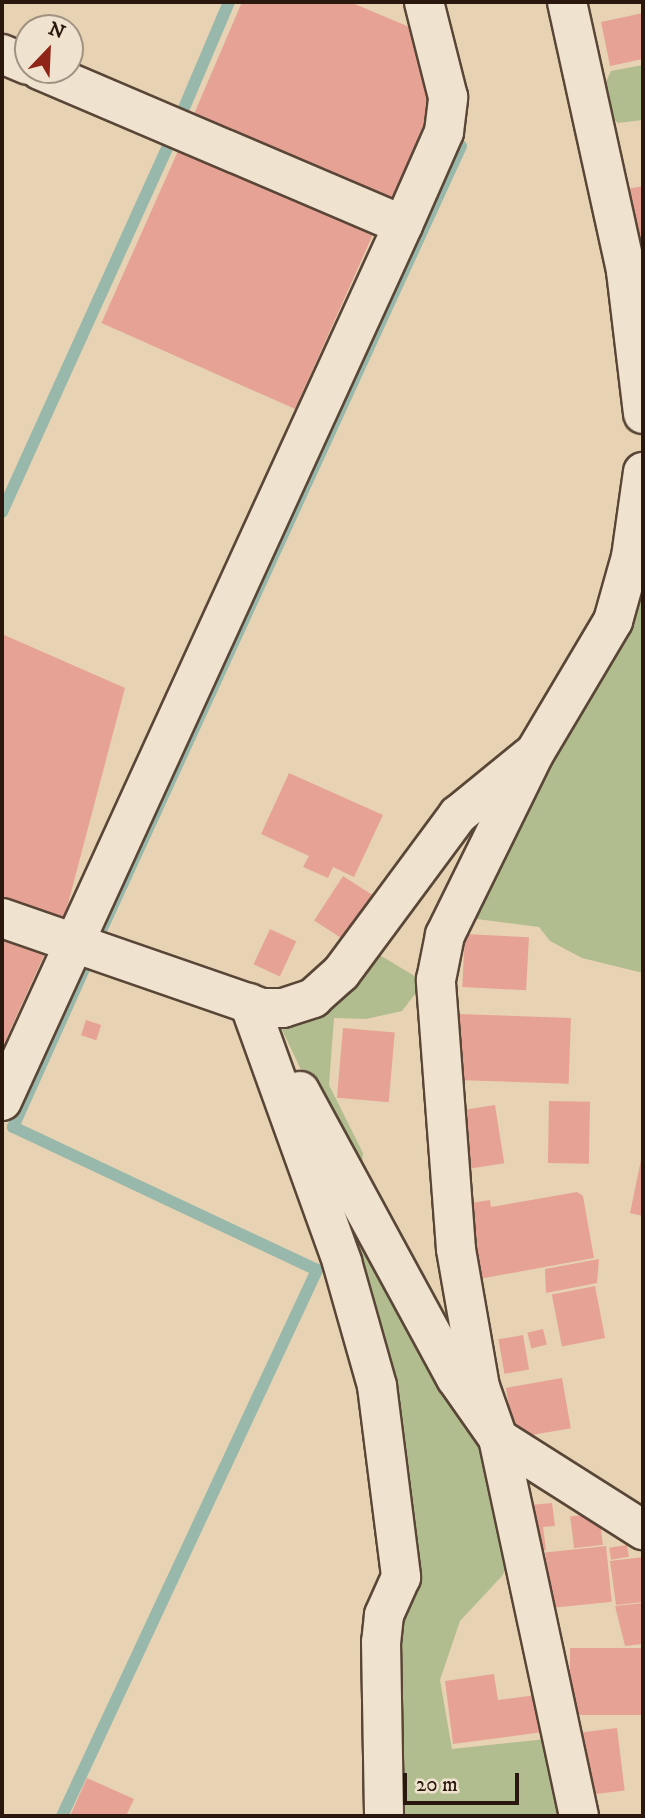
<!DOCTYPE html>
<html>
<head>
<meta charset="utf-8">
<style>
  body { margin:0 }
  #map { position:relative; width:645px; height:1818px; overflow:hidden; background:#e7d3b3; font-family:"IM FELL DW Pica",serif }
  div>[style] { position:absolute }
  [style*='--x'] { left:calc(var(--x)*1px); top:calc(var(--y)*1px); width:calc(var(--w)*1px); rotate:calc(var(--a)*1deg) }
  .green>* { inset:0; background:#b2bd8f }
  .stream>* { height:12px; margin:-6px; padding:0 6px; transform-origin:6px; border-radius:6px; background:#97b8ab }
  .building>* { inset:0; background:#e6a395; transform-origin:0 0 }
  .roads { filter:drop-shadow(2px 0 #594637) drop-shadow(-2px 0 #594637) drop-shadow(0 2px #594637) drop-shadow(0 -2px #594637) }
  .street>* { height:38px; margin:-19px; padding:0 19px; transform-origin:19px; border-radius:19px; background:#efe2ce }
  span { translate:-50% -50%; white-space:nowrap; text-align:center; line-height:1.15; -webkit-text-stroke:5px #efe2ce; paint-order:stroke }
  .frame { position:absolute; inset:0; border:4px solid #2a170e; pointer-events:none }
  .north { position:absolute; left:14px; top:14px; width:70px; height:70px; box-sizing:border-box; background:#efe2ce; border:2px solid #a09181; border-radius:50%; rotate:23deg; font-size:19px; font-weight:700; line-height:28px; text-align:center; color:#2a170e }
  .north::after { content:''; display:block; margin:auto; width:24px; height:32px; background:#8f2418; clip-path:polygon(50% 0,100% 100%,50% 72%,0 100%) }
  .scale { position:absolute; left:403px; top:1773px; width:116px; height:32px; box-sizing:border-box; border:4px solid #2a170e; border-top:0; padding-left:9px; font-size:21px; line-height:24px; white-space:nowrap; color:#2a170e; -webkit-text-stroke:5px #efe2ce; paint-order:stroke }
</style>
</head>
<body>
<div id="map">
  <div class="green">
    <div style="clip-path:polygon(643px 65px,643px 120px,618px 123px,610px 116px,604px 86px,611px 71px)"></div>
    <div style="clip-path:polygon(643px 583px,643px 973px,582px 958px,550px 941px,539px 927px,469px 918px)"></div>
    <div style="clip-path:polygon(368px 948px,418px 978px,415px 994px,402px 1011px,366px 1019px,334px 1018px,329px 1085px,363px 1153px,361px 1175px,349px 1170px,282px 1030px)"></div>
    <div style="clip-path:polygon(347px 1221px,358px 1226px,490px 1451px,516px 1551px,502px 1576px,460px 1621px,440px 1680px,452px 1749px,556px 1738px,568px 1816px,396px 1816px,390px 1658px)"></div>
  </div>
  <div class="stream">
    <div style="--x:184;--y:108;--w:115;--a:-67"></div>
    <div style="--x:2;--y:512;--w:409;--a:-65.6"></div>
    <div style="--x:99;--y:935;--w:868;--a:-65.35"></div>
    <div style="--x:62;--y:1816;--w:603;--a:-64.97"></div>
    <div style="--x:317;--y:1270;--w:336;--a:-154.8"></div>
    <div style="--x:13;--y:1127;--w:175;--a:-65.8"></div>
  </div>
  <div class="building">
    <div style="clip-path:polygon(242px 2px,350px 2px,414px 29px,434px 101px,392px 198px,194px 114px)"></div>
    <div style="clip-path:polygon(643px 13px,643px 59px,610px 66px,601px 22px)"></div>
    <div style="left:182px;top:142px;width:212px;height:198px;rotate:24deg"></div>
    <div style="clip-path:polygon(643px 186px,643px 252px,639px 253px,627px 189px)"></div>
    <div style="clip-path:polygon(2px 634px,125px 688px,64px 919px,2px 902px)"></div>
    <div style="clip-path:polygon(289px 773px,383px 815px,354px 877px,333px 867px,328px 878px,303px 867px,309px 856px,261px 834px)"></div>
    <div style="left:343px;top:876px;width:42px;height:53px;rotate:33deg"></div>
    <div style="left:270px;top:929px;width:29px;height:39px;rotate:25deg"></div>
    <div style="left:465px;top:934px;width:64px;height:53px;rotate:3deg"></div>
    <div style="clip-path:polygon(2px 936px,46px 951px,2px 1048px)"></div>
    <div style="left:459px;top:1014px;width:112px;height:66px;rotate:2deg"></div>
    <div style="left:86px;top:1020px;width:16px;height:16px;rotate:18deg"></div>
    <div style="left:343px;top:1028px;width:52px;height:70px;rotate:5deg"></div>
    <div style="left:549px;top:1101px;width:41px;height:62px;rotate:1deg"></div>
    <div style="left:495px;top:1105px;width:59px;height:40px;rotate:81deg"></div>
    <div style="clip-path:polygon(642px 1155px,643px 1155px,643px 1216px,630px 1213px)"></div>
    <div style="clip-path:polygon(577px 1192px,583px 1196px,594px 1258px,479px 1279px,465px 1204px,490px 1200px,491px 1207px)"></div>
    <div style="clip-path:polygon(599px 1259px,597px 1283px,546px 1293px,545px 1269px)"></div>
    <div style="left:595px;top:1286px;width:53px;height:44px;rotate:79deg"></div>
    <div style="left:543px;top:1329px;width:16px;height:16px;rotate:76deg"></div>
    <div style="left:523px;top:1335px;width:35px;height:25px;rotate:80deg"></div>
    <div style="left:562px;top:1378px;width:51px;height:57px;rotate:80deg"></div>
    <div style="clip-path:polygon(552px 1503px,555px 1526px,543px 1527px,546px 1550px,534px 1551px,529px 1505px)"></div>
    <div style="left:599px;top:1513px;width:32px;height:29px;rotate:83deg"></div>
    <div style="left:627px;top:1545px;width:12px;height:18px;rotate:81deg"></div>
    <div style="left:606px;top:1546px;width:56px;height:61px;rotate:84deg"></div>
    <div style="clip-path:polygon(643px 1557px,643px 1602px,616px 1605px,610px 1561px)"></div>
    <div style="clip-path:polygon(643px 1603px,643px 1644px,625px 1646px,615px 1606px)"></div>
    <div style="left:643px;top:1648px;width:67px;height:73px;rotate:90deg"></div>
    <div style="clip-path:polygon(494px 1674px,498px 1700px,537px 1695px,543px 1732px,453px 1744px,445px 1681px)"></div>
    <div style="left:617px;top:1728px;width:63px;height:39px;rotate:83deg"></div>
    <div style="clip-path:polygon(87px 1778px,134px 1799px,126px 1816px,70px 1816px)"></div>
  </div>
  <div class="roads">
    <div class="street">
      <div style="--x:567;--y:2;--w:275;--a:77.6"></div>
      <div style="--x:626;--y:271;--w:144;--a:83.2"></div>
      <div style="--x:2;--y:54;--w:28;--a:23"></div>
      <div style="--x:403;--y:225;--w:102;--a:-66.2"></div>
      <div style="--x:444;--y:132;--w:35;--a:-83"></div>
      <div style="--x:448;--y:97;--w:98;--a:-104.2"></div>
      <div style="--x:2;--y:918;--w:275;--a:19.1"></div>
      <div style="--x:262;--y:1008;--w:21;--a:0"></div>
      <div style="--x:283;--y:1008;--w:32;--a:-18"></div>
      <div style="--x:313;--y:998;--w:38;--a:-42"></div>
      <div style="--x:341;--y:973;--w:197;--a:-53.5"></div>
      <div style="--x:458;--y:815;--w:92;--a:-39.2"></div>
      <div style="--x:249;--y:1003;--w:275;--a:70.2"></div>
      <div style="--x:342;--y:1262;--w:129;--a:74.2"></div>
      <div style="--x:377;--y:1386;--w:193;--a:82.8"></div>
      <div style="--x:401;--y:1577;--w:42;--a:114.1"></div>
      <div style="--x:384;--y:1615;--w:27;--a:96"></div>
      <div style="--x:381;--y:1642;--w:174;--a:89"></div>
      <div style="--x:300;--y:1091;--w:327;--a:61.5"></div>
      <div style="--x:456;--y:1378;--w:73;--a:55"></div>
      <div style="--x:498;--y:1438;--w:172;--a:32.4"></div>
      <div style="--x:2;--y:1101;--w:963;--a:-65.4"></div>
      <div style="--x:403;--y:225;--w:395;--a:-156.9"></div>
      <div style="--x:579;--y:1816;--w:387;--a:-102.1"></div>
      <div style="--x:498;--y:1438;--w:54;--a:-109.4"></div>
      <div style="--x:480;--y:1387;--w:140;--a:-99.9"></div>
      <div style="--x:456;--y:1249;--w:270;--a:-94.3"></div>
      <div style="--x:436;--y:980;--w:46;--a:-78.7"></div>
      <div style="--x:445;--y:935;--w:202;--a:-63.8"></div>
      <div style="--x:534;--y:754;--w:155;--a:-59.3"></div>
      <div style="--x:613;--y:621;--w:66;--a:-74.3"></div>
      <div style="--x:631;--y:557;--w:86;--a:-82"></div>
    </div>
  </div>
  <div class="frame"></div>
  <div class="north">N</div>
  <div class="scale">20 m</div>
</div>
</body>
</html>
